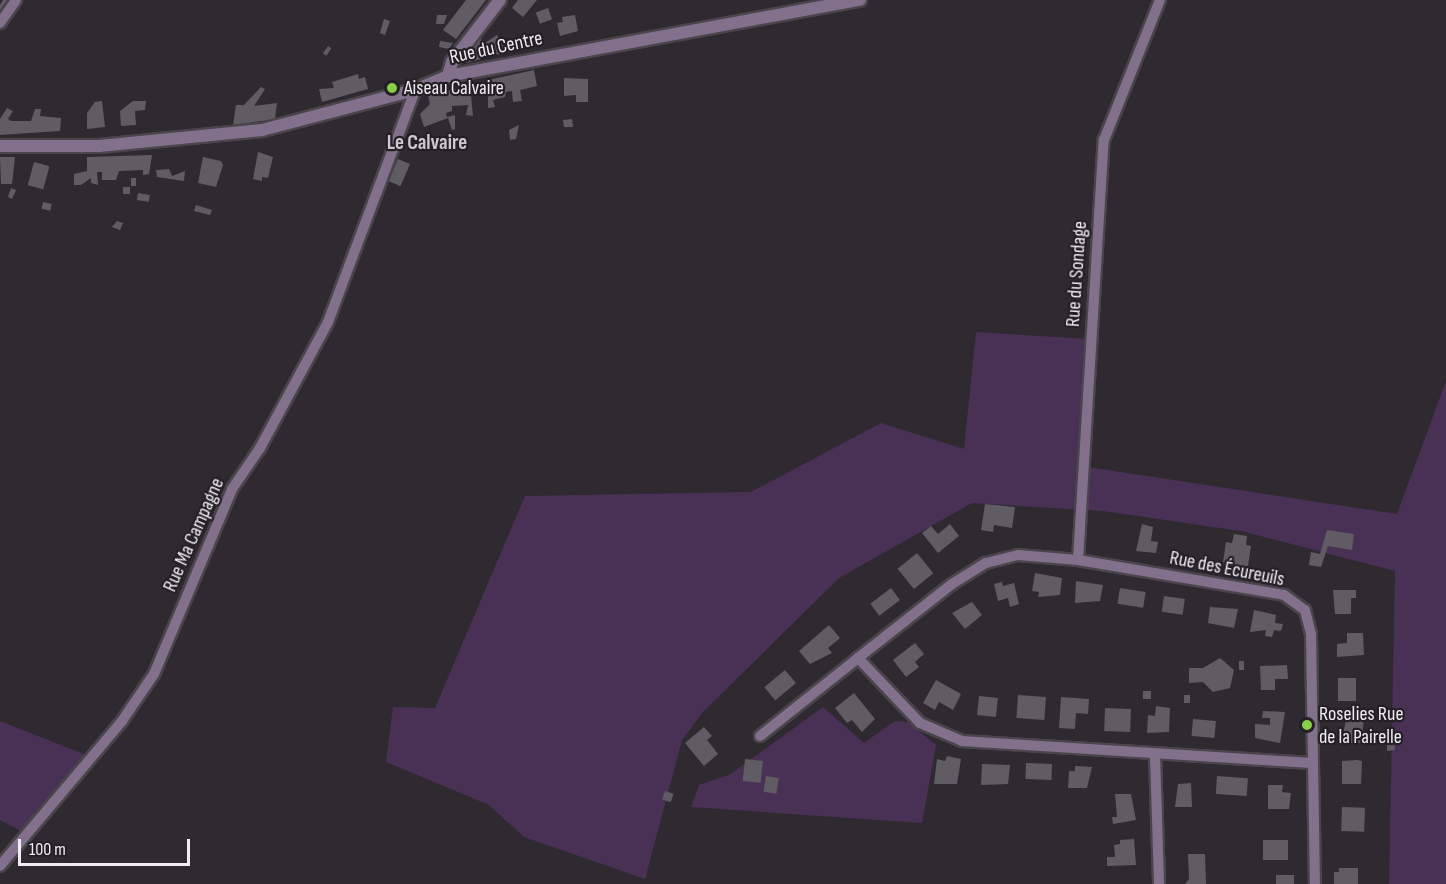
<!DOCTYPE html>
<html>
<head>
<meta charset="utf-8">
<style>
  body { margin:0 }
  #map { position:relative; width:1446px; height:884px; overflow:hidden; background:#2e2a30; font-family:"Sofia Sans Condensed",sans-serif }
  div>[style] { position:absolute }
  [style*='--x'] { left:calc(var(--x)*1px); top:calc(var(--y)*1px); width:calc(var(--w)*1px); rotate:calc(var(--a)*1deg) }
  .green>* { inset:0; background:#493156 }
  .building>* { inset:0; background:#605c63; transform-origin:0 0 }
  .roads { filter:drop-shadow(2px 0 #49454b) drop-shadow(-2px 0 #49454b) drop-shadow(0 2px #49454b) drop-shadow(0 -2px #49454b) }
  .minor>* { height:10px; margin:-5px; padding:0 5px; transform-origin:5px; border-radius:5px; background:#82708c }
  .tertiary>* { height:12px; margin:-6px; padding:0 6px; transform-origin:6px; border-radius:6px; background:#82708c }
  .dots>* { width:16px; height:16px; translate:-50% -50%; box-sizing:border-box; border:3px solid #242026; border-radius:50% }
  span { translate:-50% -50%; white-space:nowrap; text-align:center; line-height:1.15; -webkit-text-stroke:4.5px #242026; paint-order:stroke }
  .street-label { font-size:20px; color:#f0edf1 }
  .poi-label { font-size:20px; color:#f0edf1 }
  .left { translate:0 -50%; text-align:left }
  .neighbourhood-label { font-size:21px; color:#ccc7d0; font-weight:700 }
  .scale { position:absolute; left:18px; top:839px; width:172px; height:27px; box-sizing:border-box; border:3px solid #f0edf1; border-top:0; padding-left:8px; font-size:18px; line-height:21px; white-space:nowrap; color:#f0edf1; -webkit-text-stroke:4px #242026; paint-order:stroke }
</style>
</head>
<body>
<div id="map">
  <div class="green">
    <div style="clip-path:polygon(976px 332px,1088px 339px,1081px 466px,1397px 514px,1446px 381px,1446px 884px,1389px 884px,1395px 571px,1241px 531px,1103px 511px,972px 503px,839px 578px,702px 713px,682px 740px,645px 879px,524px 837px,489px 805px,386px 762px,393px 707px,435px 708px,525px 496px,751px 492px,881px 423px,964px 449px)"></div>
    <div style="clip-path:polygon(823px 707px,864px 743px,895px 721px,908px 722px,936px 745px,922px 823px,691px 807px,699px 785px,729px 775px)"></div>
    <div style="clip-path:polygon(0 721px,86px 755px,21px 831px,0 820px)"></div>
  </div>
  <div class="building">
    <div style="clip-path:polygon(3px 0,9px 0,0 13px,0 5px)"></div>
    <div style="clip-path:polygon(466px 0,486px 0,456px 39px,443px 30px)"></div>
    <div style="clip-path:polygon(518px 0,537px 0,523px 17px,512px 8px)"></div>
    <div style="left:548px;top:8px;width:12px;height:13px;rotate:70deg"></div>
    <div style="clip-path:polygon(437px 15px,447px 15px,444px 24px,436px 24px)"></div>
    <div style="clip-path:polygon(575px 15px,578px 31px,560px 36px,557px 23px,563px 22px,562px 17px)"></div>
    <div style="clip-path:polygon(384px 19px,390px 21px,385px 35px,380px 33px)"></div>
    <div style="clip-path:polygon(497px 35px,502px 44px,518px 37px,523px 47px,513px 50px,511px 46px,506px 49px,507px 52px,466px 63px,464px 60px,480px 38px,485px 43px)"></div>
    <div style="clip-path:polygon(440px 41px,453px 43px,449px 49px,439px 47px)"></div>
    <div style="left:328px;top:46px;width:4px;height:9px;rotate:34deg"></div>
    <div style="clip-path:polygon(534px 70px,537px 86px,520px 90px,522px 101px,513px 102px,512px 91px,506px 92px,505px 97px,493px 100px,495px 107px,488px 108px,488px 80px)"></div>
    <div style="clip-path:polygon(358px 74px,359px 79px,365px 77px,368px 89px,322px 102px,319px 89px,334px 88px,332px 82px)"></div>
    <div style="clip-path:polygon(564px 78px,588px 79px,588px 102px,576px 102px,576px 95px,564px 96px)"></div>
    <div style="clip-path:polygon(470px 84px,473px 116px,466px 115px,468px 105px,452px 106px,452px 111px,446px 113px,447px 117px,455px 115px,455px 129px,452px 130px,448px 118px,424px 127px,420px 114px,430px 104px,428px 96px)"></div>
    <div style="clip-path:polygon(261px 87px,265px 89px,254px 106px,277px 103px,275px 119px,233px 125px,236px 105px,244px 105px)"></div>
    <div style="clip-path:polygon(102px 101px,105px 127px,87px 129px,87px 113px,95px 102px)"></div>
    <div style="clip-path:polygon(133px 101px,146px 101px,145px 110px,135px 111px,136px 125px,121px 126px,120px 111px)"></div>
    <div style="clip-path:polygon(7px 108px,13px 111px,8px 119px,11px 121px,31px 121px,35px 109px,41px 109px,40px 116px,61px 118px,60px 131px,0 135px,0 119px)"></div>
    <div style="clip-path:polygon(572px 119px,573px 127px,564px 127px,563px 120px)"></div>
    <div style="clip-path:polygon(519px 125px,516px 139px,510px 140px,509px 130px)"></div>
    <div style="clip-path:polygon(258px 152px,273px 157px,268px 178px,262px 177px,262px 181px,253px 179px)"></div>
    <div style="clip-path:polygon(152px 155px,149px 174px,143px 175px,143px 170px,119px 171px,116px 180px,102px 180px,102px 172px,97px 172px,98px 185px,91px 183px,91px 178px,81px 185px,74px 185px,74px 174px,87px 171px,87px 157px)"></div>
    <div style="clip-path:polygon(0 157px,15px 157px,12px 184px,1px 184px)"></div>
    <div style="clip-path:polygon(203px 157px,221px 161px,223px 165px,216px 187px,198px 183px)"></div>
    <div style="left:398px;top:159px;width:13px;height:24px;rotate:23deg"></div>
    <div style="left:34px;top:162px;width:16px;height:24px;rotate:15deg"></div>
    <div style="clip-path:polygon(169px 169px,172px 176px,185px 171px,184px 181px,157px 177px,156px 170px)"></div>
    <div style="left:131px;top:178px;width:5px;height:8px"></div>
    <div style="left:123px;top:187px;width:7px;height:7px"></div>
    <div style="clip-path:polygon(11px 188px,16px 190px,12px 199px,8px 197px)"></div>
    <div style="left:138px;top:193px;width:12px;height:7px;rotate:9deg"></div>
    <div style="left:43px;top:202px;width:9px;height:7px;rotate:13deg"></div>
    <div style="clip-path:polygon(196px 205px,212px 210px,210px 215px,194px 211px)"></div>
    <div style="clip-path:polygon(117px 221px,123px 223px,120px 230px,112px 227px)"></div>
    <div style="clip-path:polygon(985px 504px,1015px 507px,1012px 528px,994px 525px,993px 532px,981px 530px)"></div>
    <div style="clip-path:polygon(950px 524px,959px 536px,938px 553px,922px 533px,931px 526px,938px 534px)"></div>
    <div style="clip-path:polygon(1142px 524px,1153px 527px,1151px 541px,1158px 542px,1156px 553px,1136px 551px)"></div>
    <div style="clip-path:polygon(1327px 530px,1354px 534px,1352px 550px,1328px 546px,1321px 567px,1309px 565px,1311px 552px,1320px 554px)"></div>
    <div style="clip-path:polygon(1234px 534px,1247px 536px,1246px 545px,1251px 546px,1248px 566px,1232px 568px,1233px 564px,1223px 562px,1226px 542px,1232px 543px)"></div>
    <div style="left:917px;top:553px;width:26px;height:25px;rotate:51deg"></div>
    <div style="clip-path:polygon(1035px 573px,1062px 578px,1060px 595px,1038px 597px,1039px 592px,1032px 591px)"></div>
    <div style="clip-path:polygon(1076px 581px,1103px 585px,1100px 601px,1075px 603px)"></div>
    <div style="clip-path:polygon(1002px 582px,1003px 586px,1014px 583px,1019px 604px,1010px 607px,1008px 598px,998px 601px,994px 584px)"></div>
    <div style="left:891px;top:588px;width:15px;height:26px;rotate:53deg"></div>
    <div style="left:1120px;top:588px;width:26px;height:16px;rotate:9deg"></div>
    <div style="clip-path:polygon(1333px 590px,1356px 590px,1356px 598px,1351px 598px,1351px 614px,1335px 614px)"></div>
    <div style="left:1164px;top:596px;width:21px;height:16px;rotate:8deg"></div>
    <div style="clip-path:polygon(972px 602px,982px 615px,965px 629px,952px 613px)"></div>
    <div style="clip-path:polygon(1210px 607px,1238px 609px,1234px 628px,1208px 623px)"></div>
    <div style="clip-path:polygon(1254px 610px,1276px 615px,1275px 623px,1283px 624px,1281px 631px,1274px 630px,1272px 637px,1265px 636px,1266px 630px,1250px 632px)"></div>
    <div style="clip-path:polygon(829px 625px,840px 638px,828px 648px,832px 653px,810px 664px,799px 651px)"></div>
    <div style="clip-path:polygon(1347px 633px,1363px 633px,1364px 655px,1337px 657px,1337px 644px,1347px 643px)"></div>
    <div style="clip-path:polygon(915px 643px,924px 654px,915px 662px,919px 667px,906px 677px,893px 660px)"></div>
    <div style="clip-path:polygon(1220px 658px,1234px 670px,1230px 688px,1213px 692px,1203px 682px,1189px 683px,1189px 668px,1203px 668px)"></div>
    <div style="left:1239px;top:661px;width:5px;height:9px"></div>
    <div style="clip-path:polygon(1287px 665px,1288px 679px,1275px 679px,1275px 690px,1261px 690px,1260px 666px)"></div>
    <div style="left:785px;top:670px;width:17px;height:27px;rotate:50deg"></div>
    <div style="left:1356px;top:678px;width:23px;height:18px;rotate:90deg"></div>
    <div style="clip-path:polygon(936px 680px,961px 694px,953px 710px,939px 702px,935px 710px,923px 703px)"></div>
    <div style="left:1143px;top:691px;width:8px;height:8px"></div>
    <div style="clip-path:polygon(854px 693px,875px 719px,862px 732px,852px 720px,847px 723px,835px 708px)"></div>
    <div style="left:1018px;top:695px;width:28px;height:23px;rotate:4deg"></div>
    <div style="left:1184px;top:695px;width:6px;height:8px"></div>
    <div style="left:979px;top:696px;width:19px;height:19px;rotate:6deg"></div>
    <div style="clip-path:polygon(1061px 697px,1089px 699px,1088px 714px,1076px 713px,1075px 729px,1059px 728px)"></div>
    <div style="clip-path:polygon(1156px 706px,1170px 708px,1169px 732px,1147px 733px,1148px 715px,1155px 716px)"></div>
    <div style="left:1105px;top:708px;width:26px;height:23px;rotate:2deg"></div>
    <div style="clip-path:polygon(1263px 711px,1285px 712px,1280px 743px,1255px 738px,1255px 724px,1270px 725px,1270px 718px,1262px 718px)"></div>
    <div style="left:1193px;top:719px;width:23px;height:17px;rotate:5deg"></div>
    <div style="clip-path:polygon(1364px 719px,1361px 743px,1341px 743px,1346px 720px)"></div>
    <div style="clip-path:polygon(704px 727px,712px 736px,707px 740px,718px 754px,704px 766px,685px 743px)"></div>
    <div style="clip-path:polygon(1394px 743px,1395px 750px,1387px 751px,1387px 744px)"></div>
    <div style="clip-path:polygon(947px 756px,961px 759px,957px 784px,934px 784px,937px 759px,945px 761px)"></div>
    <div style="left:745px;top:759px;width:18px;height:22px;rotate:6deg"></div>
    <div style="clip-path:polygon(1357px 760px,1362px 761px,1361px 784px,1342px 784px,1342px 761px)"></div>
    <div style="left:1026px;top:763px;width:26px;height:16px;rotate:2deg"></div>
    <div style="clip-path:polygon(982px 764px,1010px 765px,1008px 784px,981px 785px)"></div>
    <div style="clip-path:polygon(1075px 766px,1092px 767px,1087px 788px,1068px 788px,1069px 771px,1075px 771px)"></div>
    <div style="left:766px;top:776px;width:13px;height:16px;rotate:9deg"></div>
    <div style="left:1217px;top:776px;width:31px;height:18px;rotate:4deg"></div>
    <div style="clip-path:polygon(1191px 783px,1192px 807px,1175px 807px,1178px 784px)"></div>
    <div style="clip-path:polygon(1268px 785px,1283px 785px,1282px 792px,1291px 793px,1289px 809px,1268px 809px)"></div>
    <div style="left:665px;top:791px;width:9px;height:9px;rotate:18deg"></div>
    <div style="clip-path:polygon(1115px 794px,1131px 794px,1136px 820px,1113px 824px,1112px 817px,1117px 817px)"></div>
    <div style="left:1342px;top:807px;width:23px;height:24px;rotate:2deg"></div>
    <div style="clip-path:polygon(1134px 839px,1136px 865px,1107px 866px,1107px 857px,1115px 857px,1114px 845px,1120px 844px,1120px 840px)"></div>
    <div style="left:1263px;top:840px;width:25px;height:20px"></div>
    <div style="clip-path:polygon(1188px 854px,1205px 854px,1206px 884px,1185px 884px,1189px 879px)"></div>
    <div style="clip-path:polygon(1339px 868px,1358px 868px,1358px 884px,1334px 884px,1334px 872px,1339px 872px)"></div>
    <div style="left:1294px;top:875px;width:9px;height:18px;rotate:90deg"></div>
  </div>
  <div class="roads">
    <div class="minor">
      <div style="--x:0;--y:23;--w:28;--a:-55"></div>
      <div style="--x:1078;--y:560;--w:421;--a:-86.5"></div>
      <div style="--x:1104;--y:140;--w:151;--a:-68.2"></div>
      <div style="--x:760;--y:736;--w:125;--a:-38.5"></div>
      <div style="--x:1155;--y:755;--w:129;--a:88.2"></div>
      <div style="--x:1311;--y:763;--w:350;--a:-176.4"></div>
      <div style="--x:962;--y:741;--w:46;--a:-156.8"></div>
      <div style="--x:920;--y:723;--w:90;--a:-133.6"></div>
      <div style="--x:858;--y:658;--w:120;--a:-38.2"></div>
      <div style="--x:952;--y:584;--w:40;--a:-32"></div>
      <div style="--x:986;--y:563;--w:33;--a:-14"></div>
      <div style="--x:1018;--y:555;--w:60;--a:4.8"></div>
      <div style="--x:1078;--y:560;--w:209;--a:9.6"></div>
      <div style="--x:1284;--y:595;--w:26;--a:36"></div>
      <div style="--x:1305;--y:610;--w:25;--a:76"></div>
      <div style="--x:1311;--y:634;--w:250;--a:89.1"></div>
      <div style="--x:0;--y:866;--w:189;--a:-49.9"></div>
      <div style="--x:122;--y:721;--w:57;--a:-55.8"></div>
      <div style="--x:154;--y:674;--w:201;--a:-67.1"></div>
      <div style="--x:232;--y:489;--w:50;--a:-55.7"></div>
      <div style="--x:260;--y:448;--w:143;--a:-61.6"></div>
      <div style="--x:328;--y:322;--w:248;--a:-69.4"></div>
    </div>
    <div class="tertiary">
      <div style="--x:448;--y:76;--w:15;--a:-74"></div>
      <div style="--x:452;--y:62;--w:78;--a:-52.3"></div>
      <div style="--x:0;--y:146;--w:99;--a:0"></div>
      <div style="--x:99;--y:146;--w:164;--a:-5.6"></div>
      <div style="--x:262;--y:130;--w:158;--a:-14.7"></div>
      <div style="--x:415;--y:90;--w:36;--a:-23"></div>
      <div style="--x:448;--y:76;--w:419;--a:-10.5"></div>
    </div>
  </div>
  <div class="dots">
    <div style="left:392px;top:88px;background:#88cf49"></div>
    <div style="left:1307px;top:725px;background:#88cf49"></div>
  </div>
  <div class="street-label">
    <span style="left:496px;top:48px;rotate:-12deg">Rue du Centre</span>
    <span style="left:1077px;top:274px;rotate:-86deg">Rue du Sondage</span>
    <span style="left:194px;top:535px;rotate:-66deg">Rue Ma Campagne</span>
    <span style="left:1227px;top:569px;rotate:11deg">Rue des Écureuils</span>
  </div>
  <div class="poi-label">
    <span class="left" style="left:404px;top:88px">Aiseau Calvaire</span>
    <span class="left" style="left:1319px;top:726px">Roselies Rue<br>de la Pairelle</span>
  </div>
  <div class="neighbourhood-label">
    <span style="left:427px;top:143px">Le Calvaire</span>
  </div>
  <div class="scale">100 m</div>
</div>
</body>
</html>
